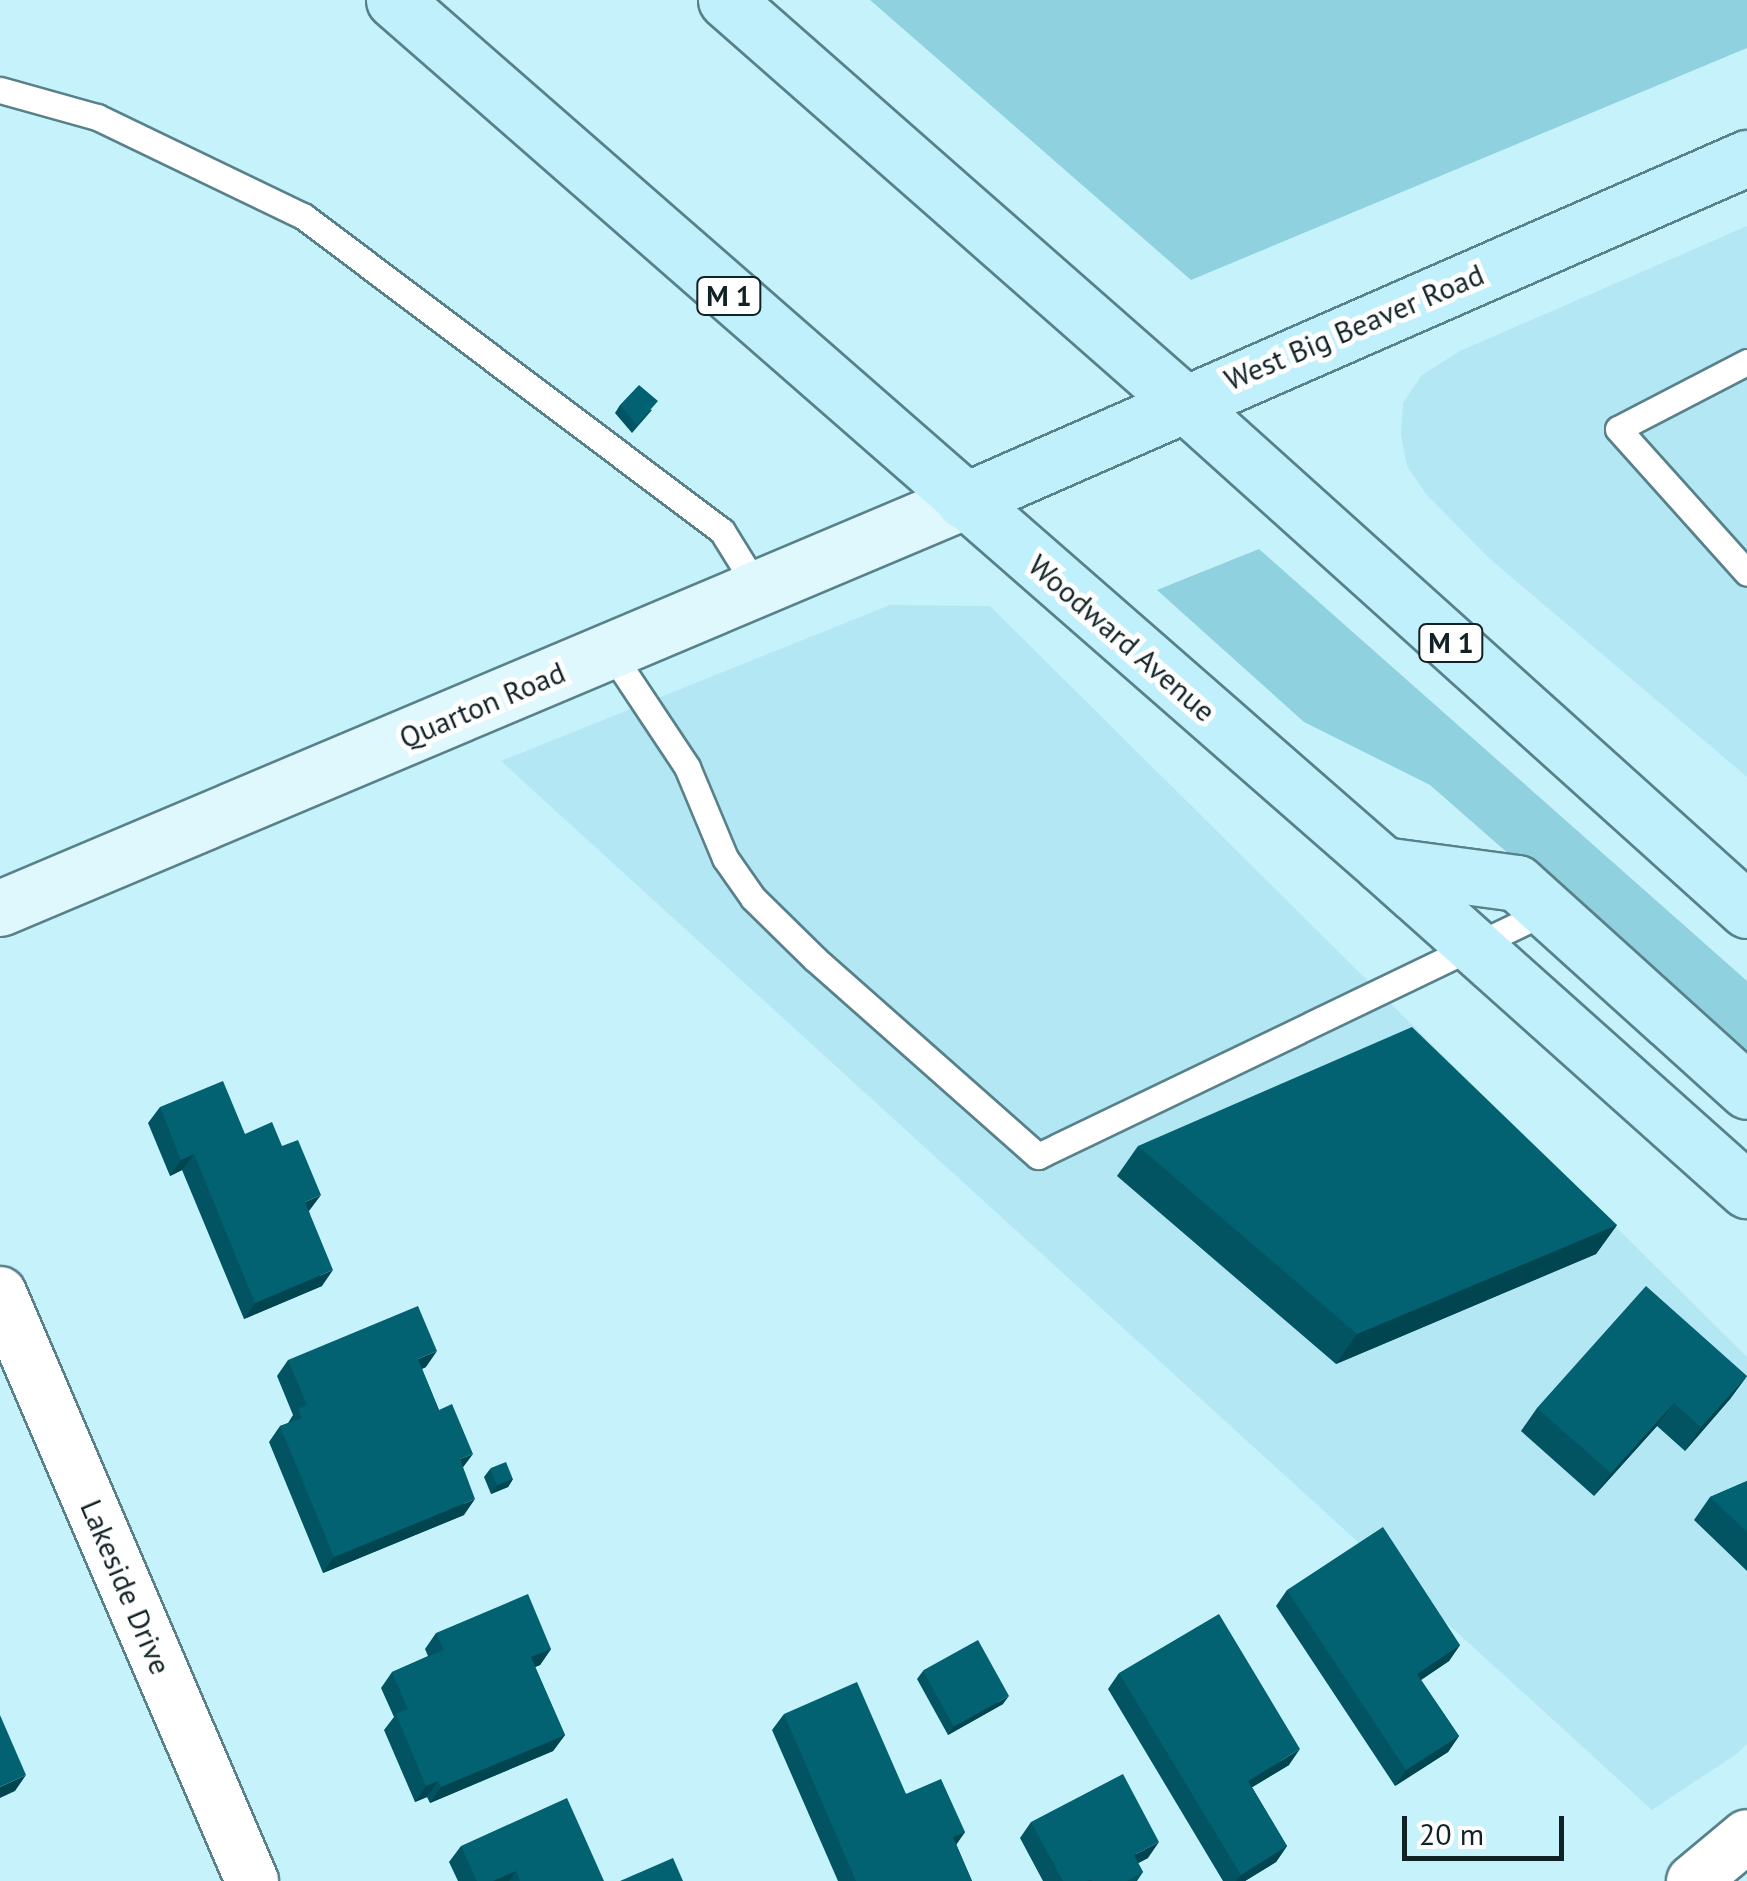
<!DOCTYPE html>
<html>
<head>
<meta charset="utf-8">
<style>
  body { margin:0 }
  #map { position:relative; width:1747px; height:1881px; overflow:hidden; background:#c6f2fc; font-family:"PT Sans",sans-serif }
  div>[style] { position:absolute }
  [style*='--x'] { left:calc(var(--x)*1px); top:calc(var(--y)*1px); width:calc(var(--w)*1px); rotate:calc(var(--a)*1deg) }
  .built>* { inset:0; background:#b3e7f4 }
  .green>* { inset:0; background:#90d1df }
  .roads { filter:drop-shadow(2px 0 #58818a) drop-shadow(-2px 0 #58818a) drop-shadow(0 2px #58818a) drop-shadow(0 -2px #58818a) }
  .lane>* { height:25px; margin:-12.5px; padding:0 12.5px; transform-origin:12.5px; border-radius:12.5px; background:#fff }
  .street>* { height:52px; margin:-26px; padding:0 26px; transform-origin:26px; border-radius:26px; background:#fff }
  .secondary>* { height:55px; margin:-27.5px; padding:0 27.5px; transform-origin:27.5px; border-radius:27.5px; background:#dff8fd }
  .primary>* { height:55px; margin:-27.5px; padding:0 27.5px; transform-origin:27.5px; border-radius:27.5px; background:#bff0fb }
  .wall>* { inset:0; background:#025462 }
  .shaded-wall>* { inset:0; background:#014550 }
  .building>* { inset:0; background:#026272; transform-origin:0 0 }
  span { translate:-50% -50%; white-space:nowrap; text-align:center; line-height:1.15; -webkit-text-stroke:10px #fff; paint-order:stroke }
  .shield-label span { padding:2px 8px; background:#fff; border:2px solid; border-radius:8px; -webkit-text-stroke-width:0 }
  .shield-label { font-size:28px; color:#112226; font-weight:700 }
  .street-label { font-size:30px; color:#112226 }
  .scale { position:absolute; left:1402px; top:1816px; width:162px; height:45px; box-sizing:border-box; border:5px solid #112226; border-top:0; padding-left:12px; font-size:30px; line-height:35px; white-space:nowrap; color:#112226; -webkit-text-stroke:8px #fff; paint-order:stroke }
</style>
</head>
<body>
<div id="map">
  <div class="built">
    <div style="clip-path:polygon(1747px 226px,1747px 777px,1489px 558px,1426px 494px,1407px 466px,1401px 435px,1403px 403px,1422px 375px,1460px 351px)"></div>
    <div style="clip-path:polygon(890px 605px,990px 606px,1747px 1357px,1747px 1744px,1738px 1753px,1652px 1810px,501px 761px)"></div>
  </div>
  <div class="green">
    <div style="clip-path:polygon(870px 0,1747px 0,1747px 48px,1191px 280px)"></div>
    <div style="clip-path:polygon(1259px 549px,1747px 981px,1747px 1062px,1430px 785px,1304px 722px,1157px 590px)"></div>
  </div>
  <div class="roads">
    <div class="lane">
      <div style="--x:0;--y:90;--w:101;--a:15.6"></div>
      <div style="--x:97;--y:117;--w:229;--a:25.7"></div>
      <div style="--x:303;--y:216;--w:524;--a:36.94"></div>
      <div style="--x:722;--y:531;--w:68;--a:58.2"></div>
      <div style="--x:1747;--y:362;--w:145;--a:152.6"></div>
      <div style="--x:1618;--y:429;--w:193;--a:48.1"></div>
      <div style="--x:610;--y:651;--w:139;--a:56.4"></div>
      <div style="--x:687;--y:767;--w:99;--a:67.3"></div>
      <div style="--x:725;--y:858;--w:49;--a:55"></div>
      <div style="--x:753;--y:898;--w:86;--a:44.5"></div>
      <div style="--x:814;--y:958;--w:299;--a:41.5"></div>
      <div style="--x:1038;--y:1156;--w:565;--a:-25.7"></div>
    </div>
    <div class="street">
      <div style="--x:0;--y:1293;--w:640;--a:66.8"></div>
      <div style="--x:1693;--y:1881;--w:70;--a:-39.8"></div>
    </div>
    <div class="secondary">
      <div style="--x:0;--y:908;--w:1046;--a:-22.89"></div>
    </div>
    <div class="primary">
      <div style="--x:394;--y:0;--w:1314;--a:41.17"></div>
      <div style="--x:1383;--y:865;--w:488;--a:41.8"></div>
      <div style="--x:726;--y:0;--w:609;--a:41.34"></div>
      <div style="--x:1183;--y:402;--w:759;--a:42.01"></div>
      <div style="--x:964;--y:501;--w:855;--a:-23.66"></div>
      <div style="--x:1383;--y:865;--w:135;--a:7.7"></div>
      <div style="--x:1517;--y:883;--w:310;--a:42.1"></div>
    </div>
  </div>
  <div class="wall">
    <div style="clip-path:polygon(620px 405px,652px 410px,632px 433px,615px 413px)"></div>
    <div style="clip-path:polygon(160px 1107px,245px 1134px,309px 1211px,322px 1286px,244px 1319px,182px 1170px,170px 1176px,148px 1123px)"></div>
    <div style="clip-path:polygon(1138px 1146px,1617px 1225px,1596px 1254px,1336px 1364px,1117px 1176px)"></div>
    <div style="clip-path:polygon(288px 1360px,426px 1367px,422px 1369px,463px 1468px,464px 1515px,323px 1573px,269px 1442px,280px 1426px,288px 1423px,293px 1415px,277px 1376px)"></div>
    <div style="clip-path:polygon(1747px 1376px,1730px 1399px,1685px 1451px,1657px 1426px,1594px 1496px,1521px 1431px,1537px 1408px)"></div>
    <div style="clip-path:polygon(490px 1469px,513px 1479px,508px 1487px,491px 1494px,484px 1477px)"></div>
    <div style="clip-path:polygon(1747px 1481px,1747px 1571px,1694px 1520px,1710px 1497px)"></div>
    <div style="clip-path:polygon(1287px 1590px,1460px 1645px,1449px 1661px,1421px 1680px,1459px 1736px,1448px 1752px,1395px 1786px,1276px 1606px)"></div>
    <div style="clip-path:polygon(436px 1633px,551px 1649px,540px 1665px,535px 1667px,565px 1735px,553px 1751px,430px 1803px,427px 1797px,415px 1802px,384px 1730px,394px 1717px,381px 1688px,392px 1672px,428px 1656px,425px 1649px)"></div>
    <div style="clip-path:polygon(923px 1671px,1003px 1704px,948px 1735px,917px 1679px)"></div>
    <div style="clip-path:polygon(1119px 1673px,1289px 1765px,1252px 1787px,1287px 1846px,1276px 1862px,1245px 1881px,1223px 1881px,1108px 1689px)"></div>
    <div style="clip-path:polygon(784px 1714px,965px 1832px,956px 1844px,972px 1881px,838px 1881px,772px 1730px)"></div>
    <div style="clip-path:polygon(1031px 1822px,1148px 1858px,1138px 1863px,1143px 1872px,1137px 1881px,1043px 1881px,1020px 1838px)"></div>
    <div style="clip-path:polygon(461px 1846px,604px 1881px,458px 1881px,449px 1862px)"></div>
  </div>
  <div class="shaded-wall">
    <div style="clip-path:polygon(194px 1154px,182px 1170px,170px 1176px,181px 1160px)"></div>
    <div style="clip-path:polygon(321px 1195px,309px 1211px,293px 1218px,305px 1202px)"></div>
    <div style="clip-path:polygon(1617px 1225px,1596px 1254px,1336px 1364px,1357px 1334px)"></div>
    <div style="clip-path:polygon(333px 1270px,322px 1286px,244px 1319px,255px 1303px)"></div>
    <div style="clip-path:polygon(437px 1351px,426px 1367px,407px 1375px,418px 1359px)"></div>
    <div style="clip-path:polygon(1747px 1376px,1730px 1399px,1685px 1451px,1701px 1427px)"></div>
    <div style="clip-path:polygon(1674px 1403px,1657px 1426px,1594px 1496px,1611px 1473px)"></div>
    <div style="clip-path:polygon(473px 1454px,461px 1470px,460px 1459px)"></div>
    <div style="clip-path:polygon(513px 1479px,508px 1487px,491px 1494px,497px 1486px)"></div>
    <div style="clip-path:polygon(475px 1499px,464px 1515px,323px 1573px,334px 1557px)"></div>
    <div style="clip-path:polygon(1460px 1645px,1449px 1661px,1406px 1690px,1417px 1674px)"></div>
    <div style="clip-path:polygon(551px 1649px,540px 1665px,520px 1673px,531px 1657px)"></div>
    <div style="clip-path:polygon(1009px 1696px,1003px 1704px,948px 1735px,953px 1727px)"></div>
    <div style="clip-path:polygon(565px 1735px,553px 1751px,430px 1803px,441px 1787px)"></div>
    <div style="clip-path:polygon(1459px 1736px,1448px 1752px,1395px 1786px,1406px 1770px)"></div>
    <div style="clip-path:polygon(1300px 1749px,1289px 1765px,1236px 1797px,1248px 1781px)"></div>
    <div style="clip-path:polygon(26px 1775px,15px 1791px,0 1798px,0 1787px)"></div>
    <div style="clip-path:polygon(438px 1781px,427px 1797px,415px 1802px,426px 1786px)"></div>
    <div style="clip-path:polygon(965px 1832px,954px 1848px,953px 1837px)"></div>
    <div style="clip-path:polygon(1159px 1842px,1148px 1858px,1123px 1871px,1134px 1855px)"></div>
    <div style="clip-path:polygon(1287px 1846px,1276px 1862px,1245px 1881px,1236px 1881px,1241px 1875px)"></div>
    <div style="clip-path:polygon(516px 1871px,509px 1881px,493px 1881px)"></div>
  </div>
  <div class="building">
    <div style="clip-path:polygon(639px 385px,658px 401px,637px 425px,620px 405px)"></div>
    <div style="clip-path:polygon(1412px 1027px,1617px 1225px,1357px 1334px,1138px 1146px)"></div>
    <div style="clip-path:polygon(223px 1081px,245px 1134px,272px 1122px,282px 1146px,298px 1140px,321px 1195px,305px 1202px,333px 1270px,255px 1303px,194px 1154px,181px 1160px,160px 1107px)"></div>
    <div style="clip-path:polygon(1646px 1286px,1747px 1376px,1701px 1427px,1674px 1403px,1611px 1473px,1537px 1408px)"></div>
    <div style="clip-path:polygon(418px 1306px,437px 1351px,418px 1359px,439px 1410px,452px 1404px,473px 1454px,460px 1459px,475px 1499px,334px 1557px,280px 1426px,302px 1418px,298px 1409px,307px 1405px,288px 1360px)"></div>
    <div style="left:506px;top:1462px;width:18px;height:17px;rotate:68deg"></div>
    <div style="clip-path:polygon(1747px 1481px,1747px 1532px,1710px 1497px)"></div>
    <div style="clip-path:polygon(1383px 1527px,1460px 1645px,1417px 1674px,1459px 1736px,1406px 1770px,1287px 1590px)"></div>
    <div style="clip-path:polygon(528px 1594px,551px 1649px,531px 1657px,565px 1735px,441px 1787px,438px 1781px,426px 1786px,396px 1714px,408px 1709px,392px 1672px,444px 1650px,436px 1633px)"></div>
    <div style="clip-path:polygon(1219px 1614px,1300px 1749px,1248px 1781px,1287px 1846px,1241px 1875px,1119px 1673px)"></div>
    <div style="left:978px;top:1640px;width:64px;height:63px;rotate:61deg"></div>
    <div style="clip-path:polygon(857px 1682px,906px 1794px,941px 1779px,965px 1832px,953px 1837px,972px 1881px,856px 1881px,784px 1714px)"></div>
    <div style="clip-path:polygon(0 1715px,26px 1775px,0 1787px)"></div>
    <div style="clip-path:polygon(1123px 1774px,1159px 1842px,1134px 1855px,1143px 1872px,1127px 1881px,1092px 1881px,1091px 1879px,1087px 1881px,1063px 1881px,1031px 1822px)"></div>
    <div style="clip-path:polygon(567px 1798px,604px 1881px,520px 1881px,516px 1871px,493px 1881px,477px 1881px,461px 1846px)"></div>
    <div style="clip-path:polygon(673px 1858px,683px 1881px,620px 1881px)"></div>
  </div>
  <div class="shield-label">
    <span style="left:729px;top:296px">M 1</span>
    <span style="left:1451px;top:643px">M 1</span>
  </div>
  <div class="street-label">
    <span style="left:1354px;top:327px;rotate:-23deg">West Big Beaver Road</span>
    <span style="left:1122px;top:638px;rotate:41deg">Woodward Avenue</span>
    <span style="left:482px;top:705px;rotate:-23deg">Quarton Road</span>
    <span style="left:126px;top:1587px;rotate:67deg">Lakeside Drive</span>
  </div>
  <div class="scale">20 m</div>
</div>
</body>
</html>
